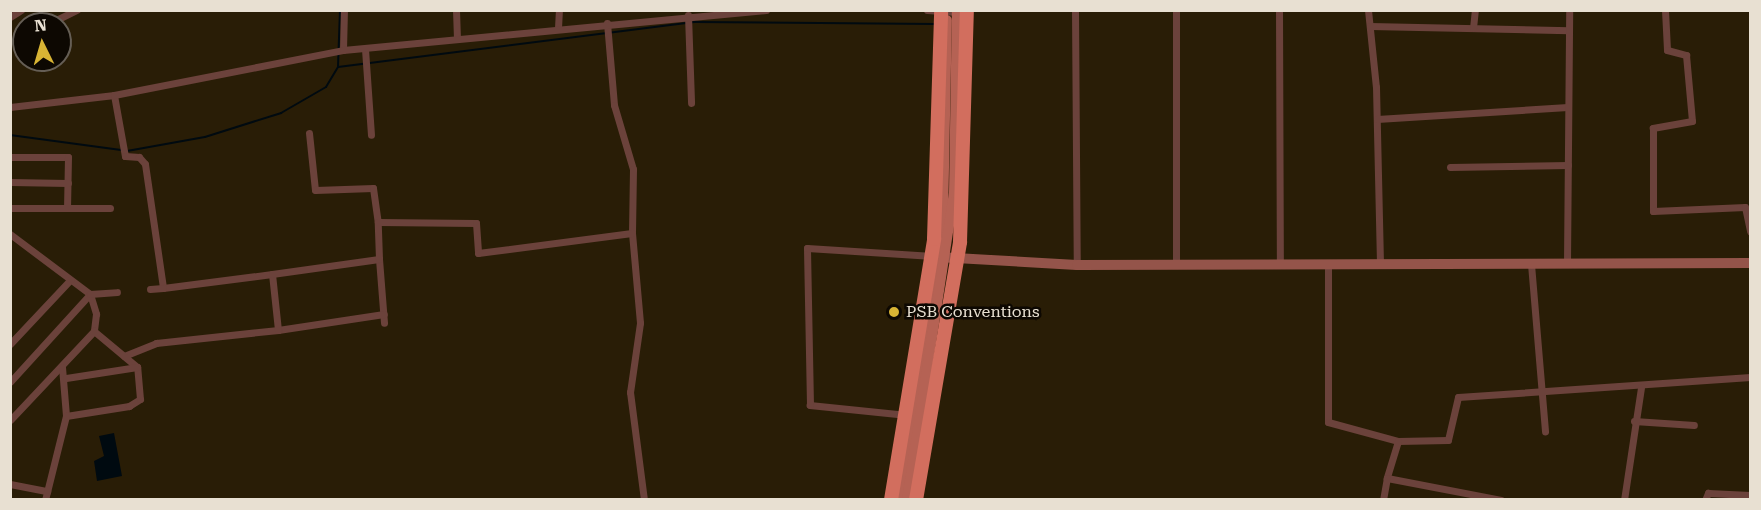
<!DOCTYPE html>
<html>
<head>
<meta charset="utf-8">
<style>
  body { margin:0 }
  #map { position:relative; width:1761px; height:510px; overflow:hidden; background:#291d06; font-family:"Roboto Serif",serif }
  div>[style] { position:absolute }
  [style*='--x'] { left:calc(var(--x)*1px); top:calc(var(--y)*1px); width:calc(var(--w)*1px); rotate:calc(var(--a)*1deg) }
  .water>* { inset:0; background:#000a10 }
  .stream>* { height:2px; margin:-1px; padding:0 1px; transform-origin:1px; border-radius:1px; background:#000a10 }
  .street>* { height:7px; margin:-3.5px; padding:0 3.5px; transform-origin:3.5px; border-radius:3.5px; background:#6b423b }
  .secondary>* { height:10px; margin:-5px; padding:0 5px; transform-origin:5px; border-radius:5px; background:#94544a }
  .primary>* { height:10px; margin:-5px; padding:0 5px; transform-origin:5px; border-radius:5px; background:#b56254 }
  .highway-bridge>* { height:14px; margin:-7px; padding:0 7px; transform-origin:7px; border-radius:7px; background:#d26e5e }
  .dots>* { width:16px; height:16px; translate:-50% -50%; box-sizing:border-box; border:3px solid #0d0802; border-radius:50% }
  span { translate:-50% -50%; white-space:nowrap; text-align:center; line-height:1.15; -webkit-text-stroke:5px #0d0802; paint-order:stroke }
  .poi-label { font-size:16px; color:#e8e0d2 }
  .left { translate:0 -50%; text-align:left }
  .frame { position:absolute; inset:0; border:12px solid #e8e0d2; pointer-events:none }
  .north { position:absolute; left:12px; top:12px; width:60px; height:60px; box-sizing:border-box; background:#0d0802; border:2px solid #655e55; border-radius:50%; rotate:355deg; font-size:16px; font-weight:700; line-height:24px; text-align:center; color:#e8e0d2 }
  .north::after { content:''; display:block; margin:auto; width:21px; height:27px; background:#d8b434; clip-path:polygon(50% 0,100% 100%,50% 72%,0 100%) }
</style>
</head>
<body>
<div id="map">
  <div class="water">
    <div style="clip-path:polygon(114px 433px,122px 476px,97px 481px,94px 461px,104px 456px,99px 436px)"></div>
  </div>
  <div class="stream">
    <div style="--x:338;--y:67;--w:361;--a:-7.2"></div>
    <div style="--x:696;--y:22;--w:239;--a:0.5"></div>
    <div style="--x:10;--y:135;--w:112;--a:7.7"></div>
    <div style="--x:127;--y:151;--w:79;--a:-10.2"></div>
    <div style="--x:205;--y:137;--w:80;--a:-17.5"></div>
    <div style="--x:281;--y:113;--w:52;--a:-30"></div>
    <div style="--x:326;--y:87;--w:23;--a:-59"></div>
    <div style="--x:338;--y:67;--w:57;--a:-88"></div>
  </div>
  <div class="street">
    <div style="--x:456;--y:10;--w:28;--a:88"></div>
    <div style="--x:927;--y:10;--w:30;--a:4"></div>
    <div style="--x:1075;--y:10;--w:255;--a:89.6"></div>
    <div style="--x:1279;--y:10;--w:255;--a:89.8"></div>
    <div style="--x:1368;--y:10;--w:77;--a:84.1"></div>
    <div style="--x:1376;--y:87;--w:178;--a:88.7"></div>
    <div style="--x:1665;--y:10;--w:40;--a:87.1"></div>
    <div style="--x:1667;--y:50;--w:20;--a:15"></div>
    <div style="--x:1686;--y:55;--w:66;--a:84.8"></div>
    <div style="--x:1692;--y:121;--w:40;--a:170"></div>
    <div style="--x:1653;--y:128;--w:83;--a:90"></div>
    <div style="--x:1653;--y:211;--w:92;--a:-2.5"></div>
    <div style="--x:1745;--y:207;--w:25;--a:78"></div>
    <div style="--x:688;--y:15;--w:88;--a:88"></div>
    <div style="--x:10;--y:17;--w:13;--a:-32"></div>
    <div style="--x:607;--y:23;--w:82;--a:85.1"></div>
    <div style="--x:614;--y:105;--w:67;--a:73.5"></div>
    <div style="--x:633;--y:169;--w:64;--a:90.9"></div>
    <div style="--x:632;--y:233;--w:90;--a:84.9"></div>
    <div style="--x:640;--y:323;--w:70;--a:98.2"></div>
    <div style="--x:630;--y:392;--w:109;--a:82.6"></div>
    <div style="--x:48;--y:24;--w:32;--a:-26"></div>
    <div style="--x:1370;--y:26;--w:199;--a:1.2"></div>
    <div style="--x:558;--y:28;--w:18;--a:-87"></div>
    <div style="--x:1473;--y:28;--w:18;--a:-84"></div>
    <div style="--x:365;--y:49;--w:86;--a:86"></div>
    <div style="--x:343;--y:50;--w:40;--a:-88.6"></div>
    <div style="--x:114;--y:95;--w:62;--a:79.8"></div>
    <div style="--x:125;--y:156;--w:14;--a:4"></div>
    <div style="--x:139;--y:157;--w:9;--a:49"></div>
    <div style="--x:145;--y:164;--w:125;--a:81.7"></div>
    <div style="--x:163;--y:288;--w:110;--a:-7.3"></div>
    <div style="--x:10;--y:107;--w:105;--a:-6.6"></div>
    <div style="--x:114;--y:95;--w:233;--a:-11.1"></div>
    <div style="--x:343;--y:50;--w:425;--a:-5.4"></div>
    <div style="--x:1377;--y:119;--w:191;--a:-3.6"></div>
    <div style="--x:309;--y:133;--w:57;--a:84"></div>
    <div style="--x:315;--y:190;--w:58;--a:-2"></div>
    <div style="--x:373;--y:188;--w:34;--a:82"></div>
    <div style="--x:10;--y:157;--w:58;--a:0"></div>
    <div style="--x:68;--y:157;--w:51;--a:91.1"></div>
    <div style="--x:1450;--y:167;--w:118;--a:-1"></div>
    <div style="--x:10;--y:182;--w:58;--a:1"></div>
    <div style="--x:10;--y:208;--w:100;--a:0"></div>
    <div style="--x:10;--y:234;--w:100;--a:36.9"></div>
    <div style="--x:90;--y:294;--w:21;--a:73"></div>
    <div style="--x:96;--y:314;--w:17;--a:97"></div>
    <div style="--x:94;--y:331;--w:122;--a:133.3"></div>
    <div style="--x:379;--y:259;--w:64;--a:85.5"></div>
    <div style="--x:1567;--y:263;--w:253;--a:-89.5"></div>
    <div style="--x:1531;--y:264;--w:168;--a:85.2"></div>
    <div style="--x:1176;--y:265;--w:255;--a:-90"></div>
    <div style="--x:1328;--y:265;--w:157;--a:90"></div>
    <div style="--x:1328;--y:422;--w:73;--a:15.2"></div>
    <div style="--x:1398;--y:441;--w:50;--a:-1.1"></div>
    <div style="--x:1448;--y:440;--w:44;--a:-76.9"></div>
    <div style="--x:1458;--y:397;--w:293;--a:-3.9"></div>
    <div style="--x:150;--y:289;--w:13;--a:-4"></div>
    <div style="--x:278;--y:330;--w:107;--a:-8.6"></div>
    <div style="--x:10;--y:344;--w:88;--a:-46.8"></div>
    <div style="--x:124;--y:356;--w:35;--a:-22"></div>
    <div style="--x:156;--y:343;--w:123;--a:-6.1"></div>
    <div style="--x:278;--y:330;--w:56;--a:-96.1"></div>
    <div style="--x:272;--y:274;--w:108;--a:-8"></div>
    <div style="--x:379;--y:259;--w:37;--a:-92"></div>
    <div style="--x:378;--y:222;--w:98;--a:0.6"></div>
    <div style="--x:476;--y:223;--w:30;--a:86"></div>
    <div style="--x:478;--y:253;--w:155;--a:-7.4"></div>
    <div style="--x:62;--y:367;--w:49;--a:85.3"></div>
    <div style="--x:66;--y:416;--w:64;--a:-9"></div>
    <div style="--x:129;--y:406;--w:13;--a:-32"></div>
    <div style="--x:140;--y:399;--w:32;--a:-95"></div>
    <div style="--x:137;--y:367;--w:56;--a:-140.1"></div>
    <div style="--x:66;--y:378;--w:72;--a:-8.8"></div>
    <div style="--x:10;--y:382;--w:119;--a:-47.7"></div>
    <div style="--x:90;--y:294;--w:27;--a:-4"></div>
    <div style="--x:907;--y:415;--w:98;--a:-174.1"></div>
    <div style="--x:810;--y:405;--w:157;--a:-91.1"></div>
    <div style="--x:807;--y:248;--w:126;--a:3.6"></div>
    <div style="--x:1634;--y:421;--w:60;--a:3.8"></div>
    <div style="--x:1398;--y:441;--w:39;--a:107"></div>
    <div style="--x:1387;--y:478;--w:116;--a:10.9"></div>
    <div style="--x:10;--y:484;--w:38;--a:11"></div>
    <div style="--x:45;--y:500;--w:87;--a:-76"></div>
    <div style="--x:1383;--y:500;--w:22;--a:-80"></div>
    <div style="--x:1624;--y:500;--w:114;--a:-81.4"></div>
    <div style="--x:1705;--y:500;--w:8;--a:-67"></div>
    <div style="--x:1708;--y:493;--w:42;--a:2.7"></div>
  </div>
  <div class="secondary">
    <div style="--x:938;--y:257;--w:139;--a:3.3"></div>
    <div style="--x:1077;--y:265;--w:673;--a:-0.17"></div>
  </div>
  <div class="primary">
    <div style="--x:899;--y:500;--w:283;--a:-81.1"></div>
    <div style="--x:943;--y:220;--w:200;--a:-88.9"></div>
    <div style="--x:907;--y:500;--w:311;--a:-81.3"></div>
    <div style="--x:954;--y:193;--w:183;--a:-89.1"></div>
  </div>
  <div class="highway-bridge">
    <div style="--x:891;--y:500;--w:265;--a:-80.6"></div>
    <div style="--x:934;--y:239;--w:229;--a:-88.2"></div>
    <div style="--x:916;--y:500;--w:262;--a:-80.3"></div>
    <div style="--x:960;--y:242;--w:232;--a:-88.3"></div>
  </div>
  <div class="dots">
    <div style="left:894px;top:312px;background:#d8b434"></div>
  </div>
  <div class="poi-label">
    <span class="left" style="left:906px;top:312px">PSB Conventions</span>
  </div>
  <div class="frame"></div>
  <div class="north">N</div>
</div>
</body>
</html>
